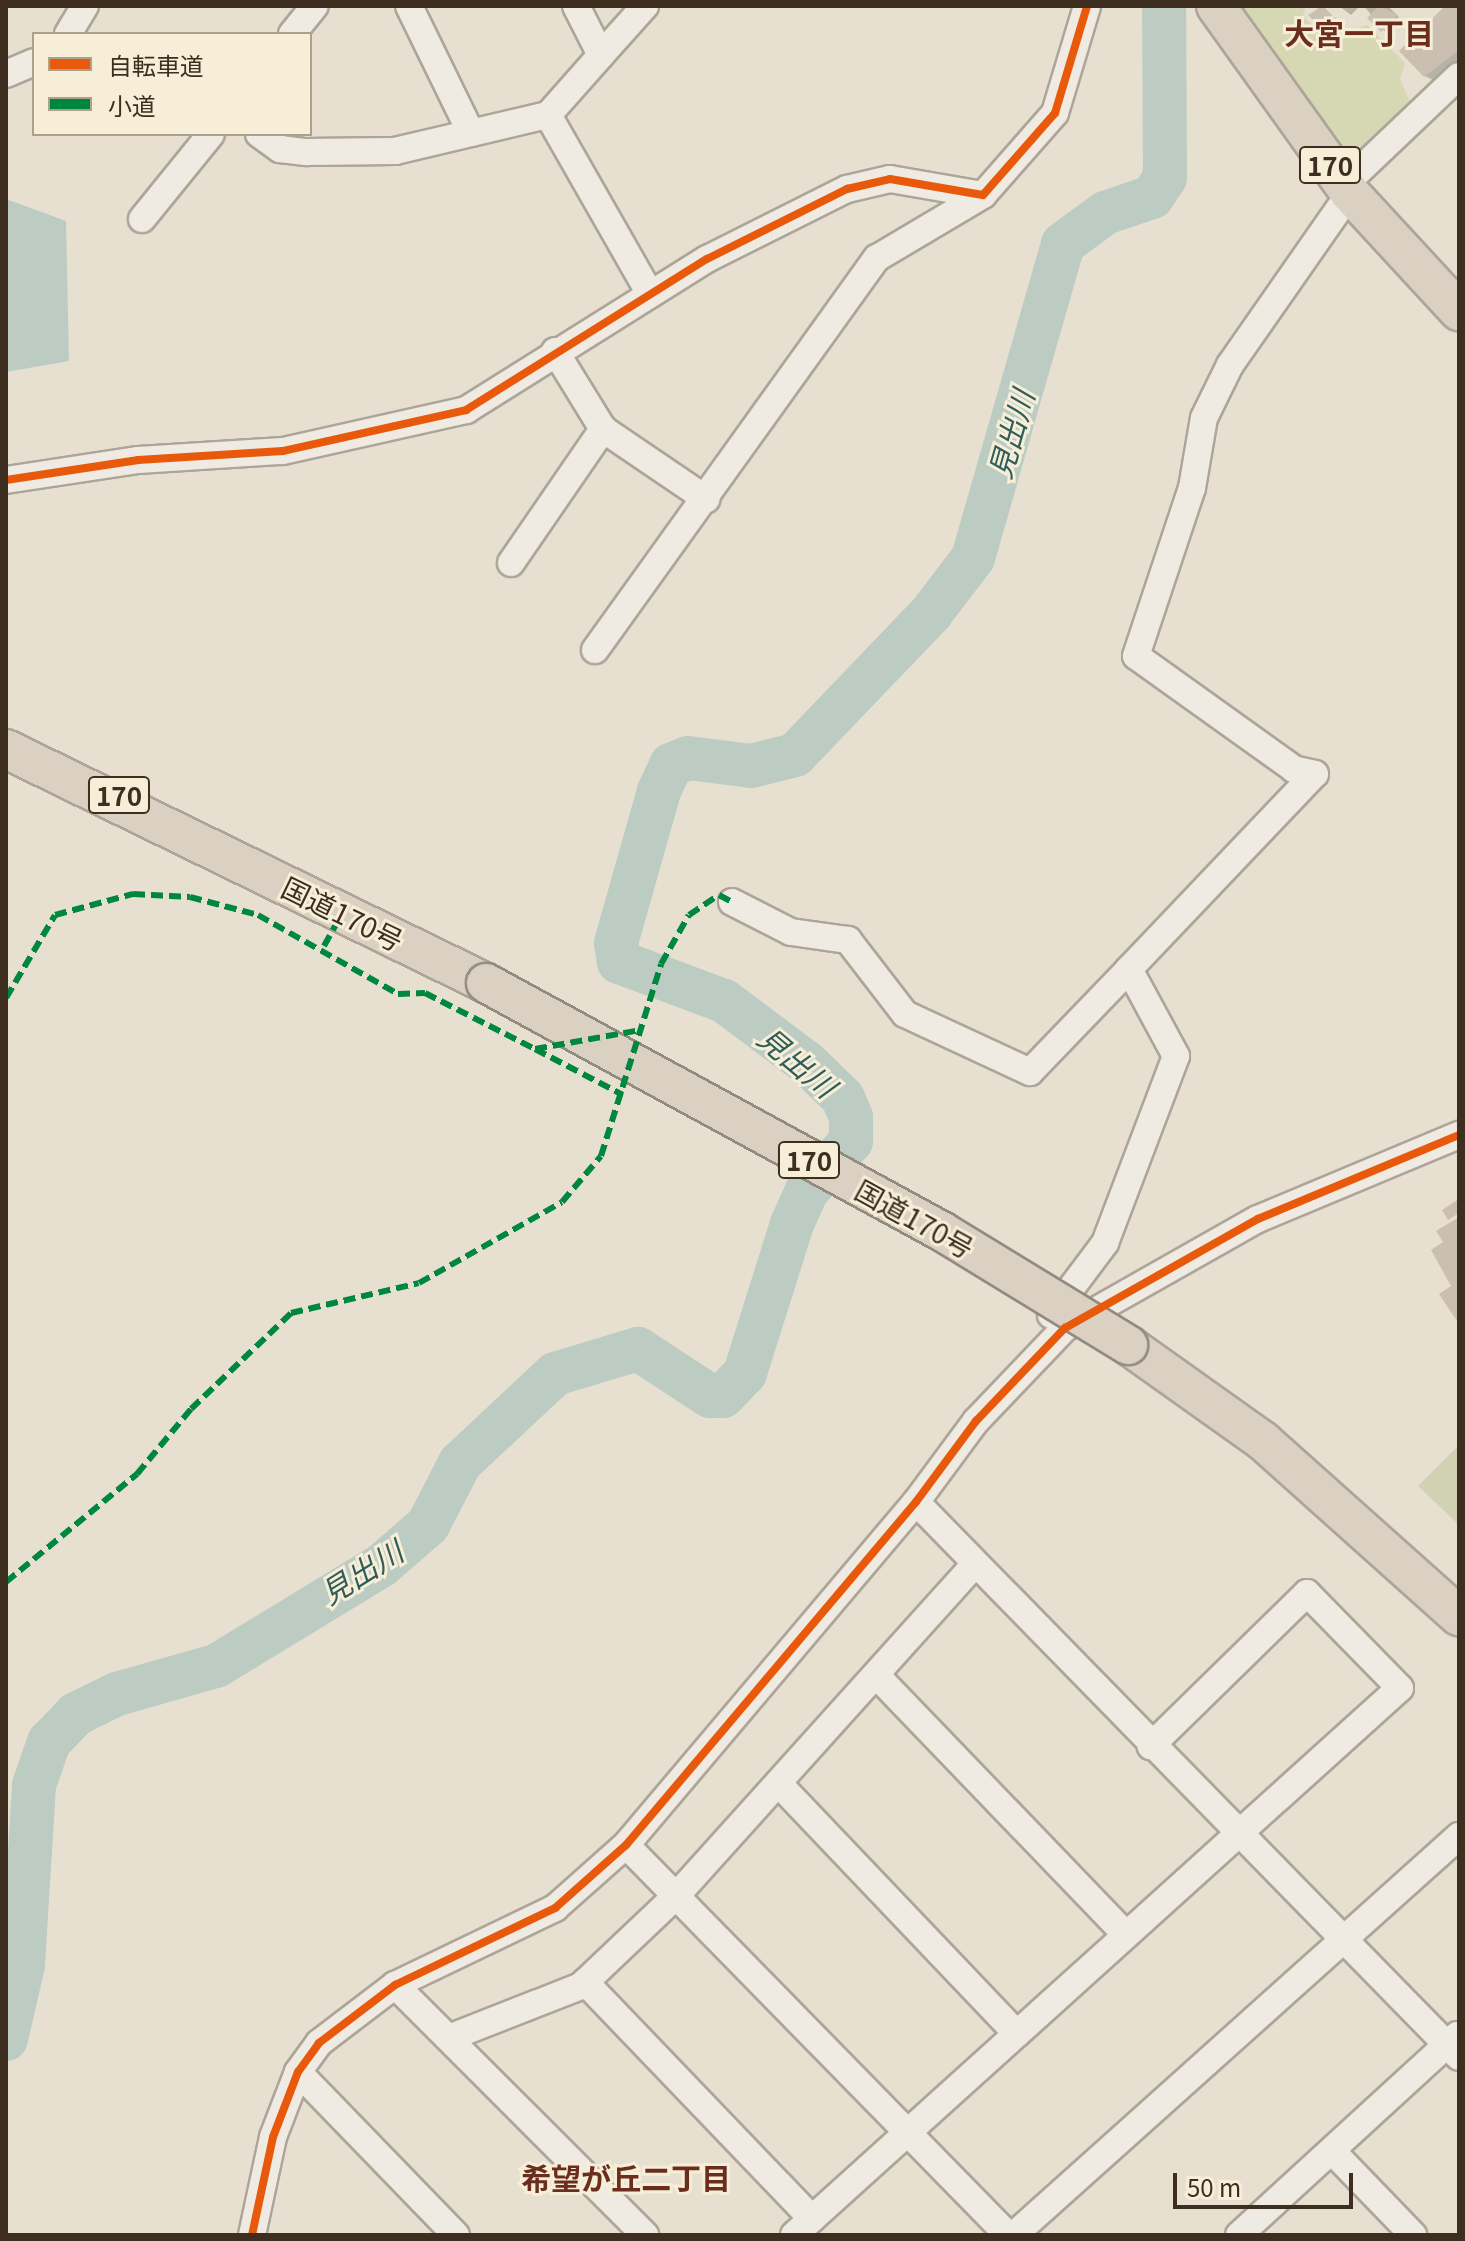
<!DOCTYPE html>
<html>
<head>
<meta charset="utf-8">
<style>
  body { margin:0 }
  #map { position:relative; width:1465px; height:2241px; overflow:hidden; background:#e7e0d1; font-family:Georgia,"Noto Sans JP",serif }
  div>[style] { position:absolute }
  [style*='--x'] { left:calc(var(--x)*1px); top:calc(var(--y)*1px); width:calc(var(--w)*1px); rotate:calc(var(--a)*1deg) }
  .green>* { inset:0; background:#d6d7b3 }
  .cemetery>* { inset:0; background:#d1d1b3 }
  .water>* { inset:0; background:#bcccc2 }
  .shadow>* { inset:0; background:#0003; transform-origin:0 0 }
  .river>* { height:44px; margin:-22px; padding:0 22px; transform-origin:22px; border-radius:22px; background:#bcccc2 }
  .building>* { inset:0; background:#cbbfb2 }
  .roads { filter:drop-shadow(2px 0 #ada599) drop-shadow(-2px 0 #ada599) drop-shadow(0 2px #ada599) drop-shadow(0 -2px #ada599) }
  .minor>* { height:26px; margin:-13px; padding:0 13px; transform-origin:13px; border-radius:13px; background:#efebe3 }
  .highway>* { height:38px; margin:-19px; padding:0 19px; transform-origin:19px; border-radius:19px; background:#dad1c2 }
  .bridges { filter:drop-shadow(2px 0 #928b80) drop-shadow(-2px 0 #928b80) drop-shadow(0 2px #928b80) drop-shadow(0 -2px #928b80) }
  .highway-bridge>* { height:38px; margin:-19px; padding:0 19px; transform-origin:19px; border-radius:19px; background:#dad1c2 }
  .quiet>* { height:6px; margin-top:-3px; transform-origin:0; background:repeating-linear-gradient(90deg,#00873e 0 12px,transparent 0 18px) }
  .cycleway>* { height:8px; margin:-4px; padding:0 4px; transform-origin:4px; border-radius:4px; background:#e8590c }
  span { translate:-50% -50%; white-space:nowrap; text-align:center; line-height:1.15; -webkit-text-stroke:6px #f7eed8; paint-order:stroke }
  .shield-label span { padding:2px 6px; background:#f7eed8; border:2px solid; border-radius:6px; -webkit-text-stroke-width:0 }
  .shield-label { font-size:26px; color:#3d2e20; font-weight:700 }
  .street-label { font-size:28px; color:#3d2e20 }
  .neighbourhood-label { font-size:30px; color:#6b2e1e; font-weight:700 }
  .water-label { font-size:30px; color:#2f5d5a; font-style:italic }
  .frame { position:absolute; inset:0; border:8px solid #3d2e20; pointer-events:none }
  .legend { position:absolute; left:32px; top:32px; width:280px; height:104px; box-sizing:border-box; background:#f7eed8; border:2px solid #ada18e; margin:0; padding:10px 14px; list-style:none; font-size:24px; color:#3d2e20 }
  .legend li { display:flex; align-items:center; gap:16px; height:40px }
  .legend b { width:40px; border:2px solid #ada18e }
  .scale { position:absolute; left:1173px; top:2173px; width:180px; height:36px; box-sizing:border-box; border:4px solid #3d2e20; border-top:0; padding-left:10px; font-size:24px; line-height:28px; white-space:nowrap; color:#3d2e20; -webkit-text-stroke:6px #f7eed8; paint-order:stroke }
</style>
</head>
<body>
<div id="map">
  <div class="green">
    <div style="clip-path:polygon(1239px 6px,1306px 6px,1303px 16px,1326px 39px,1367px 25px,1405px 63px,1400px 79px,1411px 104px,1353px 159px,1344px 159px)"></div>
  </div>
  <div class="cemetery">
    <div style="clip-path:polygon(1459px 1445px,1459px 1525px,1418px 1486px)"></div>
  </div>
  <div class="water">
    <div style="clip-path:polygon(6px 199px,66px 221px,69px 361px,6px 372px)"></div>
  </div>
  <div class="shadow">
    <div style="left:1320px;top:6px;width:25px;height:13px;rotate:43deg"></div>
    <div style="clip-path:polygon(1339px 6px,1360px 6px,1351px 15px)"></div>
    <div style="clip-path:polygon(1364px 6px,1388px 6px,1399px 17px,1385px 32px)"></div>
    <div style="clip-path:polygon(1448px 6px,1459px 6px,1459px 61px,1437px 82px,1425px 76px)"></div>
  </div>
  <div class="river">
    <div style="--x:6;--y:2039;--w:76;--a:-77.1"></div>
    <div style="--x:23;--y:1965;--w:180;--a:-86.5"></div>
    <div style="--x:34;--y:1785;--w:46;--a:-70.8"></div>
    <div style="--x:49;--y:1742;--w:39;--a:-46"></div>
    <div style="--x:76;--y:1714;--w:46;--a:-26"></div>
    <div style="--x:117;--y:1694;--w:103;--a:-15.8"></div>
    <div style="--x:216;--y:1666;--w:194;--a:-31.3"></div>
    <div style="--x:382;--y:1565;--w:61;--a:-41"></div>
    <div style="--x:428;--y:1525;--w:70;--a:-62.7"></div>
    <div style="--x:460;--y:1463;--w:130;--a:-43.1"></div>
    <div style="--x:555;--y:1374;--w:87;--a:-16.8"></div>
    <div style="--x:638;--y:1349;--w:86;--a:33.1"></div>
    <div style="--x:710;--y:1396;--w:13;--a:0"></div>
    <div style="--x:723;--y:1396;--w:32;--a:-46"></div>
    <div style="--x:745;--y:1373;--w:156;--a:-72.5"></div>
    <div style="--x:792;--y:1224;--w:36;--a:-66"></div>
    <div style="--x:807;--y:1191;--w:67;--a:-48.7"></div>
    <div style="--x:851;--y:1141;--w:24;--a:-90"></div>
    <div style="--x:851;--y:1117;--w:21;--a:-113"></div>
    <div style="--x:843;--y:1098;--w:50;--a:-135.8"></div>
    <div style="--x:807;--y:1063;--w:104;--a:-143.2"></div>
    <div style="--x:724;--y:1001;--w:112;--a:-159.6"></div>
    <div style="--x:619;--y:962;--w:19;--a:-99"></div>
    <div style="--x:616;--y:943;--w:158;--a:-74.2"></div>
    <div style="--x:659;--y:791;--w:29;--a:-65"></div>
    <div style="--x:671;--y:765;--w:18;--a:-22"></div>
    <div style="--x:688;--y:758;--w:64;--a:7.2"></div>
    <div style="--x:751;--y:766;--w:45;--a:-14"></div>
    <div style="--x:795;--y:755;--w:197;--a:-46.2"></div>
    <div style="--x:931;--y:613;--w:69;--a:-52.6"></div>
    <div style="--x:973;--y:558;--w:327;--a:-74"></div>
    <div style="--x:1063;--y:244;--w:52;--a:-36.4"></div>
    <div style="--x:1105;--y:213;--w:50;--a:-18.8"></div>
    <div style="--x:1152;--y:197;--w:23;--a:-56"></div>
    <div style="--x:1165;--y:178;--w:172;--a:-90.3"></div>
  </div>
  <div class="building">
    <div style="clip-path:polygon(1323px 6px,1337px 20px,1325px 32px,1308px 15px)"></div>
    <div style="clip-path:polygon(1379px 6px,1398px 15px,1381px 32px,1367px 18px)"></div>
    <div style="clip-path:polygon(1445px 6px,1459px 6px,1459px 50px,1424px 77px,1399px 51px)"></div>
    <div style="clip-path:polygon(1459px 1199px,1459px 1213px,1448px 1220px,1442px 1210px)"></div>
    <div style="clip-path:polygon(1459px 1217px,1459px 1324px,1439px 1294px,1451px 1286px,1431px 1250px,1443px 1242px,1436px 1231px)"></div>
  </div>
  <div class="roads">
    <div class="minor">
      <div style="--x:409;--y:6;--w:141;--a:64"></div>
      <div style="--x:471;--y:133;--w:79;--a:-13.2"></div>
      <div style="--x:548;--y:115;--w:80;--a:-48.5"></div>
      <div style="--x:601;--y:55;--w:55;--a:-117"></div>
      <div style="--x:68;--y:34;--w:33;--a:-59"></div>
      <div style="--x:292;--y:34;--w:36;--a:-51"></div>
      <div style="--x:601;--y:55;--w:66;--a:-48.1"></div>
      <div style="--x:6;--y:74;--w:30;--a:-23"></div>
      <div style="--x:548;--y:115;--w:206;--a:60.3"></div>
      <div style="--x:259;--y:134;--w:26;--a:36"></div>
      <div style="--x:280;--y:149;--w:26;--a:7"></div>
      <div style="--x:306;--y:152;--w:89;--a:-0.6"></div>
      <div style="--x:395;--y:151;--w:78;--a:-13.3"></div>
      <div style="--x:1344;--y:185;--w:158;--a:-43.5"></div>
      <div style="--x:142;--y:219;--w:109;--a:-50.9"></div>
      <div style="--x:555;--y:351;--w:92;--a:58.4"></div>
      <div style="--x:603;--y:429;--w:125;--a:34.2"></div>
      <div style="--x:6;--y:480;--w:134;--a:-8.6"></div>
      <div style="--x:138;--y:460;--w:145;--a:-3.6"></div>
      <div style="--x:283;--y:451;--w:188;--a:-12.6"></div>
      <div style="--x:466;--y:410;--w:284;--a:-32.1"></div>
      <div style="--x:707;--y:259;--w:157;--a:-26.6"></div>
      <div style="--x:847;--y:189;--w:44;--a:-13.1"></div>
      <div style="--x:890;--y:179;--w:94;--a:9.8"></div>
      <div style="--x:983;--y:195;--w:109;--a:-48.7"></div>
      <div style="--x:1055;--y:113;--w:112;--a:-73.3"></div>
      <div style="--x:511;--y:563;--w:163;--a:-55.5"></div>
      <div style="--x:595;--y:650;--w:483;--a:-54.3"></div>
      <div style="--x:877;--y:258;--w:123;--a:-30.7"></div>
      <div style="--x:1315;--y:774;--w:22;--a:-167"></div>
      <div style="--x:1294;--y:769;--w:194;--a:-144.4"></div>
      <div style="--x:1136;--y:656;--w:177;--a:-71.6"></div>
      <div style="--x:1192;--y:488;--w:71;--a:-80.3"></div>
      <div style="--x:1204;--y:418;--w:59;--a:-63.9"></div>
      <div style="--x:1230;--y:365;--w:210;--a:-55.1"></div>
      <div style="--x:732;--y:902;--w:66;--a:27"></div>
      <div style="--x:791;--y:932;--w:58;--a:8"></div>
      <div style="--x:848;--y:940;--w:93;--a:52.4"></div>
      <div style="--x:905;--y:1014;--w:138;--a:24.9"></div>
      <div style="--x:1030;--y:1072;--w:143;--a:-46.1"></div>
      <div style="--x:1051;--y:1315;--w:90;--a:-53.1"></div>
      <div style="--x:1105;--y:1243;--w:200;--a:-69.2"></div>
      <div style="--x:1176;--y:1056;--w:99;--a:-118.4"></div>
      <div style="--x:1129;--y:969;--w:269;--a:-46.4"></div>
      <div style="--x:916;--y:1502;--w:776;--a:45.63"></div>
      <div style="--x:878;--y:1677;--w:358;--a:46.1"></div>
      <div style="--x:779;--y:1784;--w:345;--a:46.4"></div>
      <div style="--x:626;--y:1845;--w:546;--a:45.59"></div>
      <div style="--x:585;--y:1982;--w:328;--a:46.2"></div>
      <div style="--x:395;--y:1985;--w:354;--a:45"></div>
      <div style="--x:451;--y:2037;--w:140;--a:-21.4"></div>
      <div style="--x:581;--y:1986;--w:132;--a:-43.5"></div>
      <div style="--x:677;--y:1895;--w:445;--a:-48"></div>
      <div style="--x:298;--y:2072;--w:227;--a:45.9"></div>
      <div style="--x:1332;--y:2151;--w:117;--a:46"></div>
      <div style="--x:252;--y:2235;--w:100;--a:-77.9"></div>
      <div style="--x:273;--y:2137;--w:70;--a:-69"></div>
      <div style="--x:298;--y:2072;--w:36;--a:-54"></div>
      <div style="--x:319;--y:2043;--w:96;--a:-37.3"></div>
      <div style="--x:395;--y:1985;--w:178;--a:-25.7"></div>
      <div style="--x:555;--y:1908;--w:95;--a:-41.6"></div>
      <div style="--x:626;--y:1845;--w:449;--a:-49.8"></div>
      <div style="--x:916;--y:1502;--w:101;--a:-53.5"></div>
      <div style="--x:976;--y:1421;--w:129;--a:-46.3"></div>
      <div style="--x:1065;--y:1328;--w:222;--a:-29.5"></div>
      <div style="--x:1258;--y:1219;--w:218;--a:-22.7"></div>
      <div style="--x:794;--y:2235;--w:816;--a:-42.07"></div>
      <div style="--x:1400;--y:1688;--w:133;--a:-134.4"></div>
      <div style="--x:1307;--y:1593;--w:219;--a:135.6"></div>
      <div style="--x:1014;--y:2235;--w:598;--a:-41.88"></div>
      <div style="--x:1239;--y:2235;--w:296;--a:-42.5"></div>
    </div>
    <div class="highway">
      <div style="--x:1216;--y:6;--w:230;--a:54.4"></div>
      <div style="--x:1350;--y:193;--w:161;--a:47.3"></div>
      <div style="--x:6;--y:749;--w:534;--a:25.99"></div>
      <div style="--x:1128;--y:1345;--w:166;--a:35.4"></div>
      <div style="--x:1263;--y:1441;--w:263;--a:41.8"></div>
    </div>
  </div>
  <div class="bridges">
    <div class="highway-bridge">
      <div style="--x:486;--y:983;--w:520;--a:28.58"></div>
      <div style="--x:943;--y:1232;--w:217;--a:31.4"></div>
    </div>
  </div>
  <div class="quiet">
    <div style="--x:324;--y:946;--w:38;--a:-61"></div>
    <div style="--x:6;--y:998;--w:96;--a:-59.4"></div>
    <div style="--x:55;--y:915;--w:81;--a:-15.1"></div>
    <div style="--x:133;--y:894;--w:57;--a:3"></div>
    <div style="--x:190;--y:897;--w:70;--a:14.8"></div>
    <div style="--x:258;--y:915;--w:161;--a:29.4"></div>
    <div style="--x:398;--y:994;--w:27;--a:-2"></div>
    <div style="--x:425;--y:993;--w:123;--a:27"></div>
    <div style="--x:535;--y:1049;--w:108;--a:-10.2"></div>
    <div style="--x:535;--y:1049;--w:99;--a:27.6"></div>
    <div style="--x:6;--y:1582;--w:170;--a:-39.5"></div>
    <div style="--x:137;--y:1474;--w:85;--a:-50.3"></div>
    <div style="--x:191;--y:1409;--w:139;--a:-43.8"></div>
    <div style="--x:291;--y:1313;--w:131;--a:-13.2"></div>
    <div style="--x:419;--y:1283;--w:164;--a:-29.5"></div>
    <div style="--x:562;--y:1202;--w:60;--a:-49.7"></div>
    <div style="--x:601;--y:1156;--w:201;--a:-72.6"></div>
    <div style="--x:661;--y:964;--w:56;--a:-60.3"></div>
    <div style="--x:689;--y:915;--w:36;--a:-34"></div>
    <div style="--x:719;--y:895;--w:15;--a:28"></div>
  </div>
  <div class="cycleway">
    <div style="--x:6;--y:480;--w:134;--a:-8.6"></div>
    <div style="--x:138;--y:460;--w:145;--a:-3.6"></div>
    <div style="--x:283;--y:451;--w:188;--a:-12.6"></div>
    <div style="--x:466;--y:410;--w:284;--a:-32.1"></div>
    <div style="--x:707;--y:259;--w:157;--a:-26.6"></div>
    <div style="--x:847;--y:189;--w:44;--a:-13.1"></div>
    <div style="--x:890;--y:179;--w:94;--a:9.8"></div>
    <div style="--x:983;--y:195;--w:109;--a:-48.7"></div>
    <div style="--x:1055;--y:113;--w:112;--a:-73.3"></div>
    <div style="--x:252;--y:2235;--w:100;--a:-77.9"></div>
    <div style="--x:273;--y:2137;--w:70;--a:-69"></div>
    <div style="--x:298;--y:2072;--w:36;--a:-54"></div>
    <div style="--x:319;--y:2043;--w:96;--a:-37.3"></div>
    <div style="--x:395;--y:1985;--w:178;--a:-25.7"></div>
    <div style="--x:555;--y:1908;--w:95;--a:-41.6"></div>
    <div style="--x:626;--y:1845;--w:449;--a:-49.8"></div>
    <div style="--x:916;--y:1502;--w:101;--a:-53.5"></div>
    <div style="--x:976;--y:1421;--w:129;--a:-46.3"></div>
    <div style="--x:1065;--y:1328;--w:222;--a:-29.5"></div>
    <div style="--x:1258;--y:1219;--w:218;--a:-22.7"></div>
  </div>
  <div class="shield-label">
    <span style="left:1330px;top:165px">170</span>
    <span style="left:119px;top:795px">170</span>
    <span style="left:809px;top:1160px">170</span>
  </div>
  <div class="street-label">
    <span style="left:343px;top:913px;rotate:26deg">国道170号</span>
    <span style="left:915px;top:1218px;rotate:29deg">国道170号</span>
  </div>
  <div class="neighbourhood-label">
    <span style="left:1359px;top:32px">大宮一丁目</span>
    <span style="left:626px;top:2177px">希望が丘二丁目</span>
  </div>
  <div class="water-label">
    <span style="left:1010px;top:434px;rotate:-74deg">見出川</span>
    <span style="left:798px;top:1061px;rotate:40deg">見出川</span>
    <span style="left:361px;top:1571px;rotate:-32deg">見出川</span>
  </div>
  <div class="frame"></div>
  <ul class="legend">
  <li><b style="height:10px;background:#e8590c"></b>自転車道</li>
  <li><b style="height:10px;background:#00873e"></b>小道</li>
  </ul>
  <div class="scale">50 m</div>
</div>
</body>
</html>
